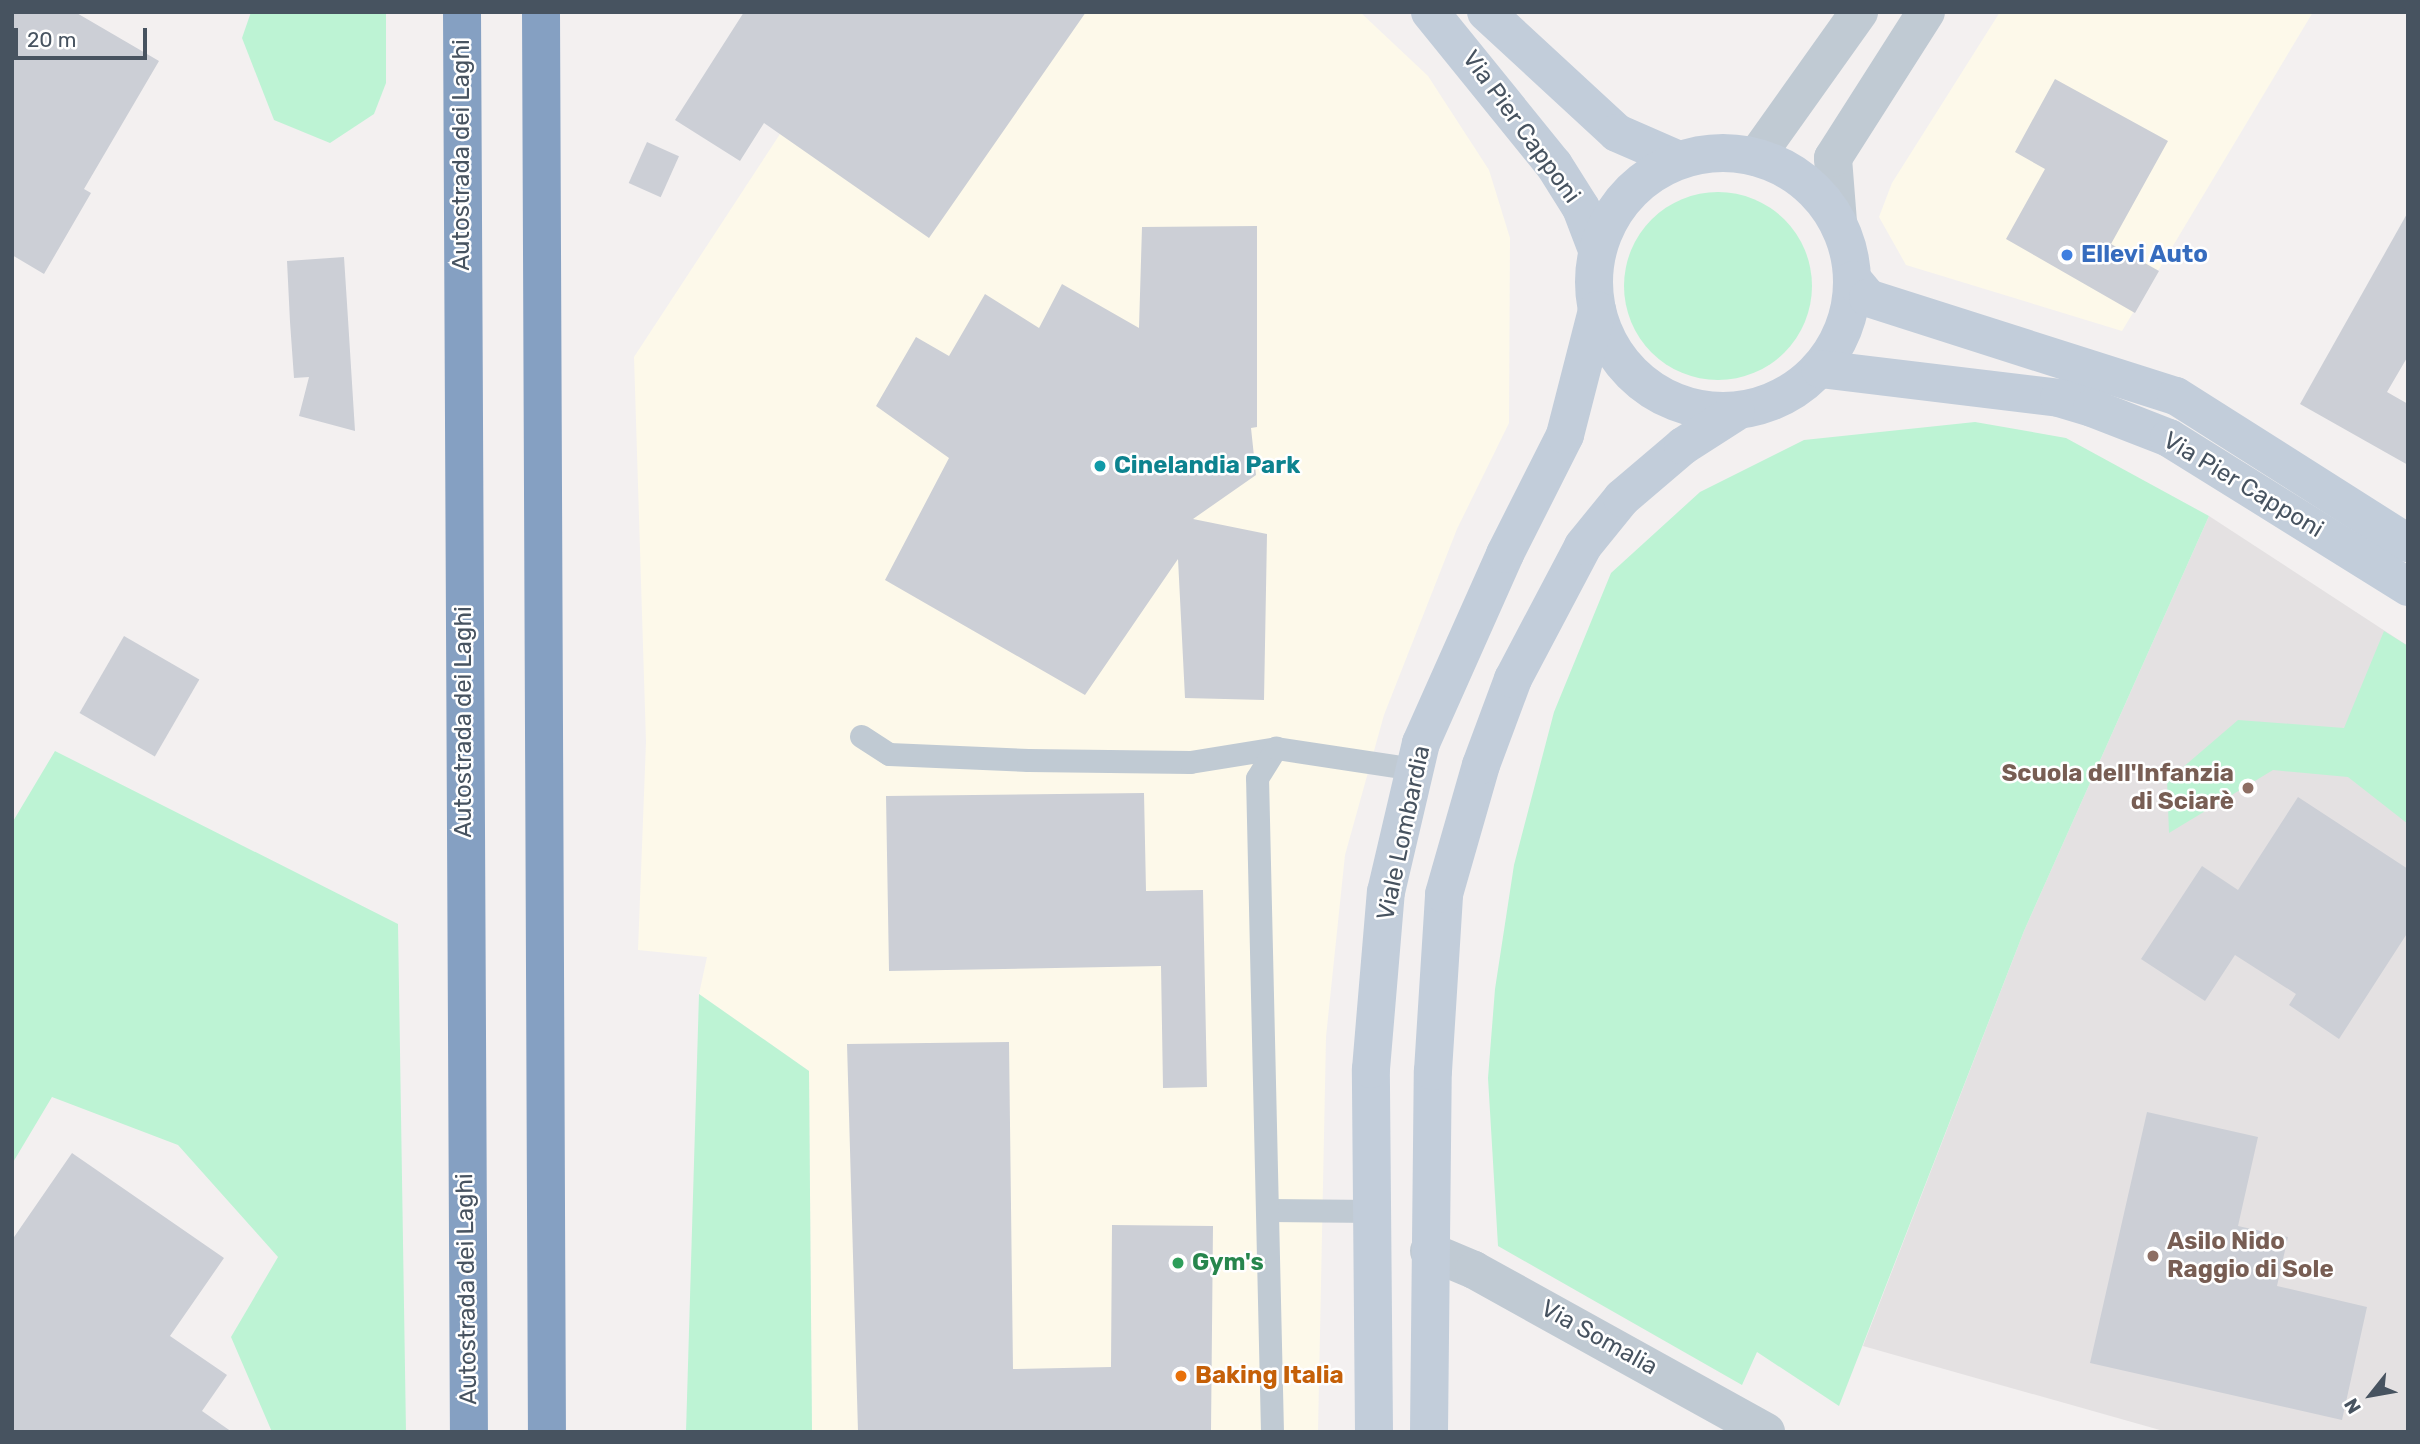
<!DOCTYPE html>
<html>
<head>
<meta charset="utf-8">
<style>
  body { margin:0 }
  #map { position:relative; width:2420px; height:1444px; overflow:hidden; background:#f3f0f0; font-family:Rubik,sans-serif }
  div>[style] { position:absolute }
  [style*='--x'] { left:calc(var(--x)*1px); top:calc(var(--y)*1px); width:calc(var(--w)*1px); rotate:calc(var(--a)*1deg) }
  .commercial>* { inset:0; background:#fdf9ea }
  .education>* { inset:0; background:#e4e1e2 }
  .green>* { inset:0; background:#bdf3d4 }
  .round { border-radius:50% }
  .building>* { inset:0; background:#cccfd6; transform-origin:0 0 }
  .lane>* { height:23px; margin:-11.5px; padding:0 11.5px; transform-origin:11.5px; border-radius:11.5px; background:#c0cad3 }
  .street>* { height:38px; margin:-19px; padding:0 19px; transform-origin:19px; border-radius:19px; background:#c0cad3 }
  .secondary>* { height:38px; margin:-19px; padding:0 19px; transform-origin:19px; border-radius:19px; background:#c2cdda }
  .secondary>.ring { margin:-19px; padding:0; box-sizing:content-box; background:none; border:38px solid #c2cdda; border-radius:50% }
  .highway>* { height:38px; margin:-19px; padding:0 19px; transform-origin:19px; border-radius:19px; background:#85a0c2 }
  .dots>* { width:19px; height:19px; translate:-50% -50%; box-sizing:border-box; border:4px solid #fff; border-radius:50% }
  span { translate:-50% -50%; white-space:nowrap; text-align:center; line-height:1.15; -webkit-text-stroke:5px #fff; paint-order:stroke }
  .street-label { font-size:24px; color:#475360 }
  .shop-label { font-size:24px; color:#366cbe; font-weight:700 }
  .left { translate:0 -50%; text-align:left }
  .culture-label { font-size:24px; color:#0d838f; font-weight:700 }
  .education-label { font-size:24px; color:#785e54; font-weight:700 }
  .right { translate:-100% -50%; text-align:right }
  .leisure-label { font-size:24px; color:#27864d; font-weight:700 }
  .food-label { font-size:24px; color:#c56008; font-weight:700 }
  .frame { position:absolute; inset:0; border:14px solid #475360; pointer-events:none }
  .north { position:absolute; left:2336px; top:1360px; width:70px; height:70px; -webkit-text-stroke:5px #fff; paint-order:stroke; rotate:239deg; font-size:19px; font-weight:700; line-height:28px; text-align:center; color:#475360 }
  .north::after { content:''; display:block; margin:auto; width:24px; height:32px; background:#475360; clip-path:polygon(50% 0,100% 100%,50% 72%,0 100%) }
  .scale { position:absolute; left:14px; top:28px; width:133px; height:32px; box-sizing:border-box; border:4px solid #475360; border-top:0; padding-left:9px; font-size:21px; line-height:24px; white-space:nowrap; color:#475360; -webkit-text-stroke:5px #fff; paint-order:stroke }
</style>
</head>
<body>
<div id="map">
  <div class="commercial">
    <div style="clip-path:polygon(860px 12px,1360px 12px,1428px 76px,1489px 170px,1510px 238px,1509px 423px,1457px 529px,1384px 715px,1345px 855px,1326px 1037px,1318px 1432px,812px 1432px,809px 1071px,699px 994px,707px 957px,638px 950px,646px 742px,634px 357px)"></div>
    <div style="clip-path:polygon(2000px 12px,2313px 12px,2122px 331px,1906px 265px,1879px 217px,1892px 183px)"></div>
  </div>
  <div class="education">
    <div style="clip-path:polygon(2209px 516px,2408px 646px,2408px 1432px,2167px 1432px,1863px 1346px,2024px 931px)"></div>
  </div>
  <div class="green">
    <div style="clip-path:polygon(251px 12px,386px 12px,386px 83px,374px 114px,330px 143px,274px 120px,242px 38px)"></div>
    <div class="round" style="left:1624px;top:192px;width:188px;height:188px"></div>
    <div style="clip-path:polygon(1975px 422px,2066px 438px,2209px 516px,2024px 931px,1839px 1406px,1757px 1352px,1742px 1385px,1498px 1246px,1488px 1078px,1495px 989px,1514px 865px,1554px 712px,1611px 573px,1700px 492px,1804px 440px)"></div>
    <div style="clip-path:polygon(2384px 631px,2408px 646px,2408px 824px,2348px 777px,2273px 770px,2169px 833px,2167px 781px,2238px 720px,2344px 728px)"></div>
    <div style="clip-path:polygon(55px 751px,398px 924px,406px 1432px,272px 1432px,231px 1337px,278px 1257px,178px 1145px,52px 1097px,12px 1164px,12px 823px)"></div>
    <div style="clip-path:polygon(699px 994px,809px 1071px,812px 1432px,686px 1432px)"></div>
  </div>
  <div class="building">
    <div style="clip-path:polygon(12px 12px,75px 12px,159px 61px,84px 189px,91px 193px,44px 274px,12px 255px)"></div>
    <div style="clip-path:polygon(744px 12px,1086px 12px,929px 238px,764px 123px,740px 161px,675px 120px)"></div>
    <div style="clip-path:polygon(2055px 79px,2168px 141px,2111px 244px,2159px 271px,2135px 313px,2006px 239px,2045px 169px,2015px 152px)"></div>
    <div style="left:647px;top:142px;width:35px;height:45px;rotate:24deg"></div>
    <div style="clip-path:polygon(2408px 212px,2408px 356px,2387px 392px,2408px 404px,2408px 465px,2300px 404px)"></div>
    <div style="clip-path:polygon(1257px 226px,1257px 427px,1251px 428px,1256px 475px,1193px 519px,1267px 534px,1264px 700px,1185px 698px,1178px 559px,1085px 695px,885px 580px,949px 458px,876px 406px,916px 337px,949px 356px,985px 294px,1039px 328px,1062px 284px,1139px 328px,1142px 227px)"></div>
    <div style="clip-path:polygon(344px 257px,348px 319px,355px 431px,299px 416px,309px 377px,294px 378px,290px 322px,287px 261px)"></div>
    <div style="left:124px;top:636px;width:87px;height:89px;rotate:30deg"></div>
    <div style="clip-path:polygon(1144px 793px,1146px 891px,1203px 890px,1207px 1087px,1163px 1088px,1161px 966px,889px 971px,886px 796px)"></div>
    <div style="clip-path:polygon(2298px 797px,2408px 869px,2408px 932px,2339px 1039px,2289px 1005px,2296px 994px,2235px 955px,2205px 1001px,2141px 959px,2202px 866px,2238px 890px)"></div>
    <div style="clip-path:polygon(1009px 1042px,1013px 1369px,1111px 1367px,1112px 1225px,1213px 1226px,1211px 1432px,858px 1432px,847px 1044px)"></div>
    <div style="clip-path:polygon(2147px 1112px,2258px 1137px,2238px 1226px,2288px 1237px,2277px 1286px,2367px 1307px,2342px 1420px,2090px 1363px)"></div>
    <div style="clip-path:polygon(72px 1153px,224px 1258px,170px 1336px,227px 1375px,202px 1411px,232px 1432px,12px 1432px,12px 1240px)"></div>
  </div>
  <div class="lane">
    <div style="--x:861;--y:736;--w:33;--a:33"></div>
    <div style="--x:889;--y:754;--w:139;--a:2.5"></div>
    <div style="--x:1028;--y:760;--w:162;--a:0.7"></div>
    <div style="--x:1190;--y:762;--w:87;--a:-9.2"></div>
    <div style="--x:1267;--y:1210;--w:107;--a:0.5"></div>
    <div style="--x:1272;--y:1432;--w:654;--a:-91.31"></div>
    <div style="--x:1257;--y:778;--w:36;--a:-58"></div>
    <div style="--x:1276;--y:748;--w:141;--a:8.6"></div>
  </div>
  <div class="street">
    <div style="--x:1756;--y:157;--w:178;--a:-54.6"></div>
    <div style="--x:1838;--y:222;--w:64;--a:-94.5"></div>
    <div style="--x:1833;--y:158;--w:173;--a:-57.5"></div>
    <div style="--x:1429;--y:1251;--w:49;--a:22.9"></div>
    <div style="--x:1474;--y:1270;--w:334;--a:29"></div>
  </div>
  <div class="secondary">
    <div style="--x:1430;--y:12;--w:197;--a:51"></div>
    <div style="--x:1554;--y:165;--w:51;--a:57.9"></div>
    <div style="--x:1581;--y:208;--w:45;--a:69.1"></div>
    <div style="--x:1486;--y:12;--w:178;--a:42.7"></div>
    <div style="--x:1617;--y:133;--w:68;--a:23.5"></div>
    <div class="ring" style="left:1594px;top:153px;width:220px;height:220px"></div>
    <div style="--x:1853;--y:280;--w:23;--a:50"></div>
    <div style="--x:1868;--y:298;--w:323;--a:17.7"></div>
    <div style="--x:2176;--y:396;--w:275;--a:32.4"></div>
    <div style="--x:1820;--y:369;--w:241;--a:6.9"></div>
    <div style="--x:2059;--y:398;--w:34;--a:17"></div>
    <div style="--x:2092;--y:408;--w:83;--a:21.3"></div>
    <div style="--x:2169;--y:438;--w:282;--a:31.9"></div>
    <div style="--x:1374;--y:1432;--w:363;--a:-90.5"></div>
    <div style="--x:1371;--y:1069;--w:178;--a:-85.2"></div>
    <div style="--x:1386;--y:892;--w:153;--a:-76.8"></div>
    <div style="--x:1421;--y:743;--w:207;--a:-66"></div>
    <div style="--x:1505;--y:554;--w:133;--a:-63.2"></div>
    <div style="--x:1565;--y:435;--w:129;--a:-75.6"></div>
    <div style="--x:1429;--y:1432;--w:361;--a:-89.4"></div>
    <div style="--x:1433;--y:1071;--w:177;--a:-86.4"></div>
    <div style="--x:1444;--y:894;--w:134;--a:-74"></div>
    <div style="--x:1481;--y:765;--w:92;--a:-69.6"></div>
    <div style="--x:1513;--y:679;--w:150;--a:-62.2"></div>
    <div style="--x:1583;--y:546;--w:62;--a:-50.9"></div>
    <div style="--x:1622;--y:498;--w:80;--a:-40.4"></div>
    <div style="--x:1683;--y:446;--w:63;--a:-32.7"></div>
  </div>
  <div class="highway">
    <div style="--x:462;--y:12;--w:1420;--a:89.72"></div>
    <div style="--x:541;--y:12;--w:1420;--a:89.76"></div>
  </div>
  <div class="dots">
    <div style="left:2067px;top:255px;background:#3f7fe0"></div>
    <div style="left:1100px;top:466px;background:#0f9aa8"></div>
    <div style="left:2248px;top:788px;background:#8d6e63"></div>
    <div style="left:2153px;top:1256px;background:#8d6e63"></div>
    <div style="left:1178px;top:1263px;background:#2e9e5b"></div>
    <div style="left:1181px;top:1376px;background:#e8710a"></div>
  </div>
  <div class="street-label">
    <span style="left:1521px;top:127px;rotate:54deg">Via Pier Capponi</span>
    <span style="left:462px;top:155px;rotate:-90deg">Autostrada dei Laghi</span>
    <span style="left:2243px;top:485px;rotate:31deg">Via Pier Capponi</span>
    <span style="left:464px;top:722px;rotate:-90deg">Autostrada dei Laghi</span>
    <span style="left:1404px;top:833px;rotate:-78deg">Viale Lombardia</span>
    <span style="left:467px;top:1289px;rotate:-91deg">Autostrada dei Laghi</span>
    <span style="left:1599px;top:1338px;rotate:29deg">Via Somalia</span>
  </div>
  <div class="shop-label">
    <span class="left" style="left:2081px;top:255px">Ellevi Auto</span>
  </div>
  <div class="culture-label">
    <span class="left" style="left:1114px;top:466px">Cinelandia Park</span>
  </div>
  <div class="education-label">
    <span class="right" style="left:2234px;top:788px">Scuola dell'Infanzia<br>di Sciarè</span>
    <span class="left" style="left:2167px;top:1256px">Asilo Nido<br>Raggio di Sole</span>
  </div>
  <div class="leisure-label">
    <span class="left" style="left:1192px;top:1263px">Gym's</span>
  </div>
  <div class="food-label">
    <span class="left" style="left:1195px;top:1376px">Baking Italia</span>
  </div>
  <div class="frame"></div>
  <div class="north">N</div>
  <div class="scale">20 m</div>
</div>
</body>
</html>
